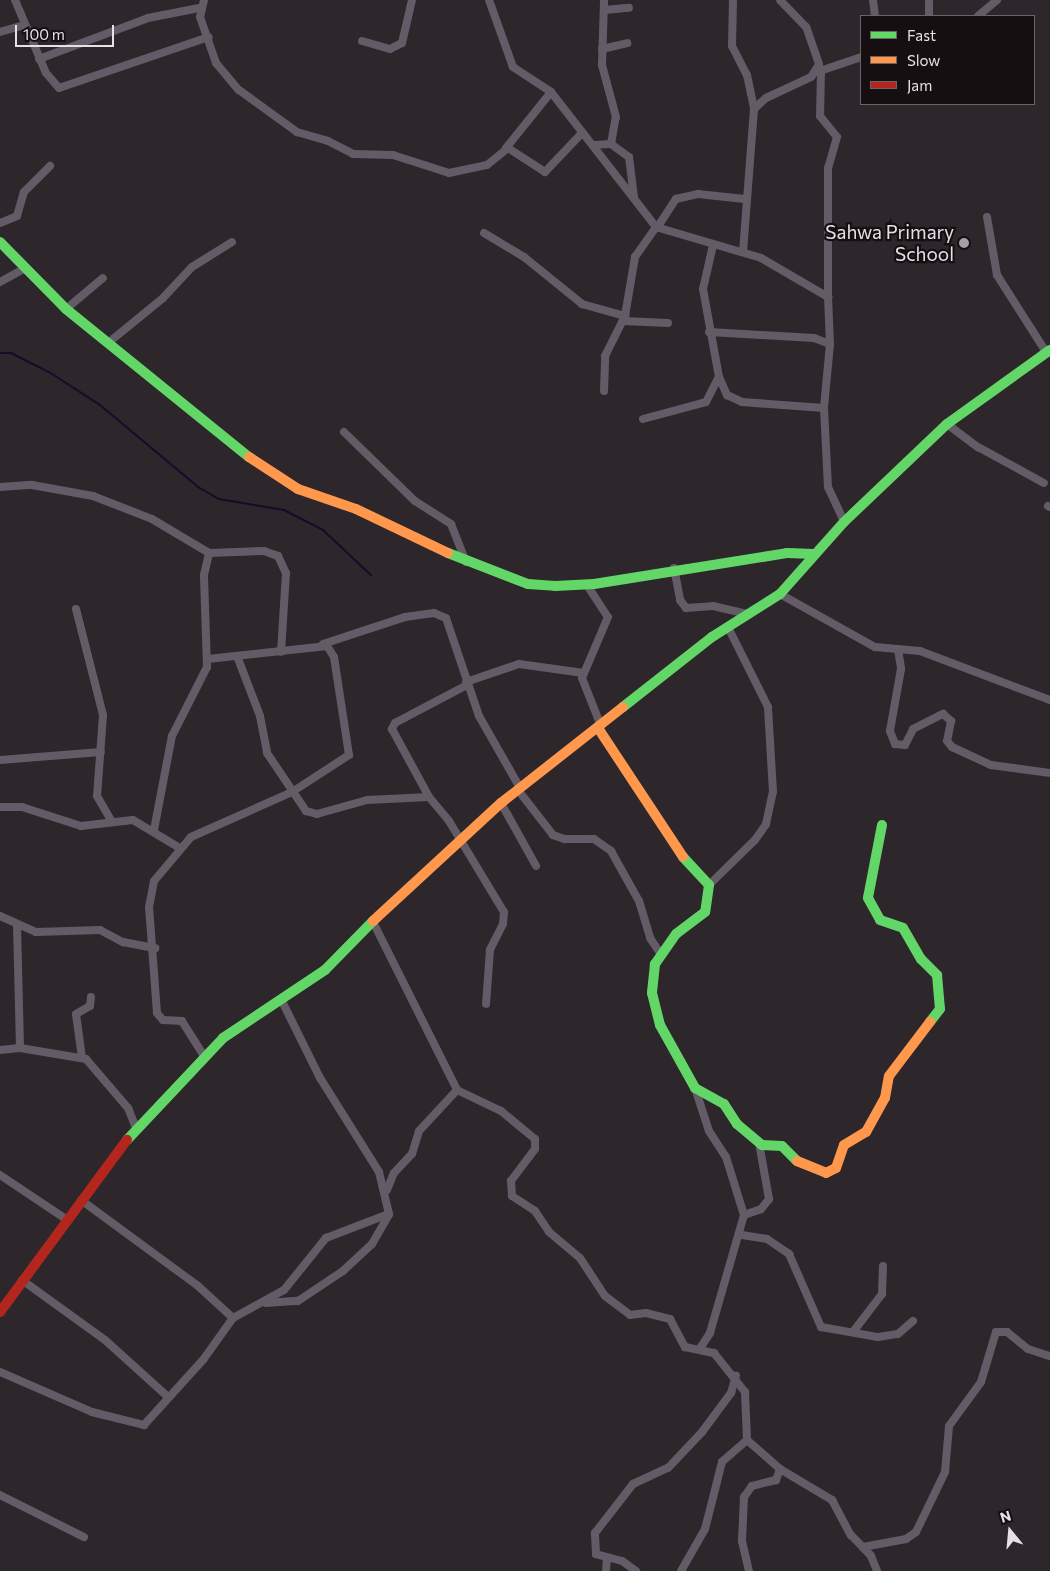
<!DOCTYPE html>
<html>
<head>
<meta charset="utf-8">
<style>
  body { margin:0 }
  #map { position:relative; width:1050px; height:1571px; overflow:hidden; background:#2d262b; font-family:Commissioner,sans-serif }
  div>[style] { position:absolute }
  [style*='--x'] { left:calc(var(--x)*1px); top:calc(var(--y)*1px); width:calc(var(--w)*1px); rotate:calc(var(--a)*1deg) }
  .stream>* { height:2px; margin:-1px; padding:0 1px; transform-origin:1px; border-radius:1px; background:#110e29 }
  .street>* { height:8px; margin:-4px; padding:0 4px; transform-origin:4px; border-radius:4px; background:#635c66 }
  .fast>* { height:10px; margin:-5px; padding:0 5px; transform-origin:5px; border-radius:5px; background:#63d668 }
  .slow>* { height:10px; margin:-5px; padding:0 5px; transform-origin:5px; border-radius:5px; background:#ff974d }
  .jam>* { height:10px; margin:-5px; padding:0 5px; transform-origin:5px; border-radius:5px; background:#b3261e }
  .dots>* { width:14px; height:14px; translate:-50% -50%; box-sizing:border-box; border:2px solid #150f12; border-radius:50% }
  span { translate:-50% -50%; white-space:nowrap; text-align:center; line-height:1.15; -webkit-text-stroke:4.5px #150f12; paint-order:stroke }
  .poi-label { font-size:19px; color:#e9e0e6 }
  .right { translate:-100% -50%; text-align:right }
  .legend { position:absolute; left:860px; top:15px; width:175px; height:90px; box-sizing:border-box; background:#150f12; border:1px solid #6a6367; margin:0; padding:6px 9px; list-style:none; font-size:15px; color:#e9e0e6 }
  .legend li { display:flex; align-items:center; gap:10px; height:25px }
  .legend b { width:25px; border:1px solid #6a6367 }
  .north { position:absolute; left:985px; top:1506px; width:50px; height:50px; -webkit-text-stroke:4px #150f12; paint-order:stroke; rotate:343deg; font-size:14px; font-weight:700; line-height:20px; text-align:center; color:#e9e0e6 }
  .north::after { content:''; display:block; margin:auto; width:18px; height:22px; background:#e9e0e6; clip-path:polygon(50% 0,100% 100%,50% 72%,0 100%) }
  .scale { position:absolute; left:15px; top:25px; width:99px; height:22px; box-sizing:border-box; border:2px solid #e9e0e6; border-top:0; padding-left:6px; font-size:15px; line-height:18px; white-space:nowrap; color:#e9e0e6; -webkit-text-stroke:4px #150f12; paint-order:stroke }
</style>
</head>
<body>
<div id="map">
  <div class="stream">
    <div style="--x:0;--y:353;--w:11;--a:0"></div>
    <div style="--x:11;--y:353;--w:42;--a:26.6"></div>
    <div style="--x:49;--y:372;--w:61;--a:32.9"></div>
    <div style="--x:100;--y:405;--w:128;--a:39.9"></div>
    <div style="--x:198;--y:487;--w:24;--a:30"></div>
    <div style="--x:219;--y:499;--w:66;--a:9.6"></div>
    <div style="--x:284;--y:510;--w:44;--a:27.1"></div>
    <div style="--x:323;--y:530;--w:66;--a:43.2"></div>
  </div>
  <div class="street">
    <div style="--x:15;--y:0;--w:79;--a:67"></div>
    <div style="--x:46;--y:73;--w:20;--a:49"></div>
    <div style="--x:59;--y:88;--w:158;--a:-18.8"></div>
    <div style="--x:204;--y:0;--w:17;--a:103"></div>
    <div style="--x:200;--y:17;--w:49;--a:70.8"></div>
    <div style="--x:216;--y:63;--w:35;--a:50"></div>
    <div style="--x:239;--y:90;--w:72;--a:35.9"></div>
    <div style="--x:297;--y:132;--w:32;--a:16"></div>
    <div style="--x:328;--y:141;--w:28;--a:27"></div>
    <div style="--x:353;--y:154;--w:40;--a:1.4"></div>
    <div style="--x:393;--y:155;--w:59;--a:17.8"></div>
    <div style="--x:449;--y:173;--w:39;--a:-12"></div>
    <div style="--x:487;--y:165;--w:27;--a:-39"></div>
    <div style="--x:508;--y:148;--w:44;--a:33"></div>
    <div style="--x:545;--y:172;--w:54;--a:-46.5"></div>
    <div style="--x:489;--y:0;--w:71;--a:70.3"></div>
    <div style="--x:513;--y:67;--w:45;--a:33.3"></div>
    <div style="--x:551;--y:92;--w:171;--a:52.1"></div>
    <div style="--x:656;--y:227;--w:109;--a:16.4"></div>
    <div style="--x:761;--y:258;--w:78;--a:30.2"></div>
    <div style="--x:828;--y:297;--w:47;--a:87.6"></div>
    <div style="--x:830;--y:344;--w:64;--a:95.4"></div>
    <div style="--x:824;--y:408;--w:79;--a:87.1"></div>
    <div style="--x:828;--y:487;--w:38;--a:65"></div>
    <div style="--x:733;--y:0;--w:46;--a:91.2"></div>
    <div style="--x:732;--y:46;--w:33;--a:63"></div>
    <div style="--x:747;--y:75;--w:35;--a:78"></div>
    <div style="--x:873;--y:0;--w:16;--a:83"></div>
    <div style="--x:929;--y:0;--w:16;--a:90"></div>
    <div style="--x:604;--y:10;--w:25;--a:-5"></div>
    <div style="--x:978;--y:16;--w:25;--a:-40"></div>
    <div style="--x:0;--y:32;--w:25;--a:-16"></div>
    <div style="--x:362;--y:41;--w:29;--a:16"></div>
    <div style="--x:390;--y:49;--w:13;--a:-27"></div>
    <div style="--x:402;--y:43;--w:44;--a:-76.9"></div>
    <div style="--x:602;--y:49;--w:26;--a:-13"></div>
    <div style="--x:39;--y:59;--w:116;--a:-20.6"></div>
    <div style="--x:148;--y:18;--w:52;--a:-11.1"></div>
    <div style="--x:821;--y:70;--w:46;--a:91.2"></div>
    <div style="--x:820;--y:116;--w:27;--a:51"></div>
    <div style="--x:837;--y:137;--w:32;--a:106"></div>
    <div style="--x:828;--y:168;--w:129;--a:90"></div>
    <div style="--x:817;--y:72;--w:46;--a:-18.8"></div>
    <div style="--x:611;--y:144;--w:22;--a:36"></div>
    <div style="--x:629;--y:157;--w:40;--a:82.9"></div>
    <div style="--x:595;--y:145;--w:16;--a:-4"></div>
    <div style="--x:611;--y:144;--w:27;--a:-80"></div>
    <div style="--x:616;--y:117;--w:54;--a:-105.1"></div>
    <div style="--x:602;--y:65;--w:65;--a:-88.2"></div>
    <div style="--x:506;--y:148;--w:72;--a:-51.2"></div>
    <div style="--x:987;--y:217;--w:59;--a:80.2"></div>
    <div style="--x:997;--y:275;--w:91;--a:57.5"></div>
    <div style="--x:0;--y:223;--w:18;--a:-22"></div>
    <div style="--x:17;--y:216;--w:25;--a:-74"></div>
    <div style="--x:24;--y:192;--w:37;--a:-45"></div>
    <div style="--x:657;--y:228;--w:35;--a:-57"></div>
    <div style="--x:676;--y:199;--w:23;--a:-13"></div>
    <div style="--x:698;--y:194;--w:47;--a:6.1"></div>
    <div style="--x:484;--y:233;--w:47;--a:31"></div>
    <div style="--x:524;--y:257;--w:75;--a:39"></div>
    <div style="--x:582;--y:304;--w:45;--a:15.6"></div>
    <div style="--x:713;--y:245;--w:45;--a:102.8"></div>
    <div style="--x:703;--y:289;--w:89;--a:79.7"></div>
    <div style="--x:719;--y:377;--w:20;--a:66"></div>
    <div style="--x:727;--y:395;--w:17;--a:25"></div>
    <div style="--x:742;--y:402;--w:82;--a:4.2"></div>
    <div style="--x:743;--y:252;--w:143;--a:-85.6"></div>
    <div style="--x:754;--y:109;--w:16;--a:-43"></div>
    <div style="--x:766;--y:98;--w:50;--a:-25"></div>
    <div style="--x:811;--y:77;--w:15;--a:-58"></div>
    <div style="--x:819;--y:64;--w:39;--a:-109"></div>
    <div style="--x:806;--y:27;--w:37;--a:-134"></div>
    <div style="--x:0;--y:282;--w:26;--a:-29"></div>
    <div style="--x:66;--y:309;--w:48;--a:-40"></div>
    <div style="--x:623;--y:321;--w:45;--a:2.5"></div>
    <div style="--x:709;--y:332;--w:105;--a:3.3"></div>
    <div style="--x:814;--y:338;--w:17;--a:21"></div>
    <div style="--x:108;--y:343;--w:71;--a:-39.3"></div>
    <div style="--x:163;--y:298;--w:42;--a:-46.9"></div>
    <div style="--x:192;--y:267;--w:47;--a:-32"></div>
    <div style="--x:604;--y:391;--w:35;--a:-88"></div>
    <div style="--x:605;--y:356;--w:45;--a:-63.4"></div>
    <div style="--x:625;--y:316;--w:60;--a:-80.4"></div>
    <div style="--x:635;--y:257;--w:37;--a:-55"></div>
    <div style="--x:643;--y:419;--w:65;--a:-15.1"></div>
    <div style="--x:706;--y:402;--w:28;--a:-63"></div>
    <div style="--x:947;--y:424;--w:39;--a:37"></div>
    <div style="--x:978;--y:447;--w:75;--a:28.6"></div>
    <div style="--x:344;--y:432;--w:99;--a:44.2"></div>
    <div style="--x:415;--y:501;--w:43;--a:32.6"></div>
    <div style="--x:451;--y:524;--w:41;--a:68.5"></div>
    <div style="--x:0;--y:487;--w:32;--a:-4"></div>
    <div style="--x:32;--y:485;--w:62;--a:10.2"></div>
    <div style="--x:93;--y:496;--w:63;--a:21.3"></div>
    <div style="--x:152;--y:519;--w:66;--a:30.8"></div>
    <div style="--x:209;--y:553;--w:55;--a:-2.1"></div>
    <div style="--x:264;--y:551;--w:15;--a:20"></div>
    <div style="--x:278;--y:556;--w:19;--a:65"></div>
    <div style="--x:286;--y:573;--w:79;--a:93.6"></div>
    <div style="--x:1048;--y:506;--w:2;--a:27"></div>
    <div style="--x:674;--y:568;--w:33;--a:79"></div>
    <div style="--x:680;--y:600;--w:10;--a:53"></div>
    <div style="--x:686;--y:608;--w:27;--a:-4"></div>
    <div style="--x:713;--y:606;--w:37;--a:13"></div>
    <div style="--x:587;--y:585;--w:38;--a:57"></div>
    <div style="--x:608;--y:617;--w:66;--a:113.1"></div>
    <div style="--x:582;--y:678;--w:52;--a:68.4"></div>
    <div style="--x:780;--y:594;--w:109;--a:29.2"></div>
    <div style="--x:875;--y:647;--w:45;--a:5.1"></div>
    <div style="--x:920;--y:651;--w:139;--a:20.7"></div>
    <div style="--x:76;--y:609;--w:109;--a:75.7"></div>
    <div style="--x:103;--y:715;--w:81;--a:94.2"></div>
    <div style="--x:97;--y:796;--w:28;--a:60"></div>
    <div style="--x:323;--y:644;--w:86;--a:-18.2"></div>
    <div style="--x:405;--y:617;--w:29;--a:-8"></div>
    <div style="--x:434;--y:613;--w:13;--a:23"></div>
    <div style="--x:446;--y:618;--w:103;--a:71.4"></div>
    <div style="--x:479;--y:716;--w:83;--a:60.3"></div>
    <div style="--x:898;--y:649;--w:20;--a:81"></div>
    <div style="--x:901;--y:669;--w:63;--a:100.1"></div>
    <div style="--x:890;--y:731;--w:14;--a:69"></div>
    <div style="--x:895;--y:744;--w:10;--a:6"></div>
    <div style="--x:905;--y:745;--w:18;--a:-63"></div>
    <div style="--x:913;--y:729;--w:34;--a:-27"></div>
    <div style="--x:943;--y:714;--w:11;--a:41"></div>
    <div style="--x:951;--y:721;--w:20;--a:101"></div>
    <div style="--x:947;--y:741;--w:8;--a:50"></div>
    <div style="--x:952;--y:747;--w:43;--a:24.8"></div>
    <div style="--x:991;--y:765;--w:60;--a:7.7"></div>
    <div style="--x:237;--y:656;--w:64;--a:69"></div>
    <div style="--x:260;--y:716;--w:38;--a:79"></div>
    <div style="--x:267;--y:753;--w:70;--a:56.1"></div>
    <div style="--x:306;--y:811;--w:11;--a:15"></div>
    <div style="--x:317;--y:814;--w:52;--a:-15.6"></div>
    <div style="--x:367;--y:800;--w:62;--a:-2.8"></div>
    <div style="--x:466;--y:682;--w:56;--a:-18.8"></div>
    <div style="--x:519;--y:664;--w:65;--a:8"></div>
    <div style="--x:467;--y:685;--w:81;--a:152.2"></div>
    <div style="--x:395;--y:723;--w:7;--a:117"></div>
    <div style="--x:392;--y:729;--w:77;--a:61.4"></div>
    <div style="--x:429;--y:797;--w:31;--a:50"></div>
    <div style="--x:449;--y:821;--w:106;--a:58.9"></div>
    <div style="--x:504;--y:912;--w:12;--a:95"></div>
    <div style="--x:503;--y:924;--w:29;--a:117"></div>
    <div style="--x:490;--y:950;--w:54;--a:94.2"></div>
    <div style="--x:0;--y:760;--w:101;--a:-4.5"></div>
    <div style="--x:518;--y:790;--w:57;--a:52.1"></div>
    <div style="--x:553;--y:835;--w:12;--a:20"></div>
    <div style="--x:564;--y:839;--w:30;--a:0"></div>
    <div style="--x:594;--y:839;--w:21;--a:35"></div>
    <div style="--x:611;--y:851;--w:57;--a:60.8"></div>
    <div style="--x:639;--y:901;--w:39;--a:73"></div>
    <div style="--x:650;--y:938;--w:18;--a:56"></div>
    <div style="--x:501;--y:803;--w:72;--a:60.9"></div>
    <div style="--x:0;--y:807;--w:22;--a:0"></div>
    <div style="--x:22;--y:807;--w:62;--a:17.9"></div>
    <div style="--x:81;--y:826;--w:52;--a:-6.6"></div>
    <div style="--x:133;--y:820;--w:52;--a:31"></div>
    <div style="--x:154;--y:830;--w:96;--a:-79.2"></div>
    <div style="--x:172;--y:736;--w:77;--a:-63.1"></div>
    <div style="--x:207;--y:667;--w:92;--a:-91.9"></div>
    <div style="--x:204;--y:575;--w:23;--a:-77"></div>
    <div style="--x:709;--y:885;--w:64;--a:-44.4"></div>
    <div style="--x:755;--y:840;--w:19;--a:-55"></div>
    <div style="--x:766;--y:824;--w:33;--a:-78"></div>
    <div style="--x:773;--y:792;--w:85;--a:-93.4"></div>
    <div style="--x:768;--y:707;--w:89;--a:-116.6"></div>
    <div style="--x:0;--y:916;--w:39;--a:24"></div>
    <div style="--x:36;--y:932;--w:64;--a:-1.8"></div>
    <div style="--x:100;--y:930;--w:26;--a:28"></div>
    <div style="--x:123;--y:942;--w:33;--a:11"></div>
    <div style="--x:374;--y:924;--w:186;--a:63.4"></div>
    <div style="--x:457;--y:1090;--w:49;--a:25.5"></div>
    <div style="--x:501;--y:1111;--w:44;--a:39.5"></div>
    <div style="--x:535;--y:1139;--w:10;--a:90"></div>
    <div style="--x:535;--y:1149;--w:40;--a:127"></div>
    <div style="--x:511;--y:1181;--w:15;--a:86"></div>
    <div style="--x:512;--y:1196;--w:27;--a:33"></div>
    <div style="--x:535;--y:1211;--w:25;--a:56"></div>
    <div style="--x:549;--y:1232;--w:40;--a:40"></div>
    <div style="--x:580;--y:1258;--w:45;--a:56.7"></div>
    <div style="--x:605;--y:1296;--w:31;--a:37"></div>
    <div style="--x:630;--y:1315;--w:16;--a:-7"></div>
    <div style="--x:646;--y:1313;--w:25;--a:14"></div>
    <div style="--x:670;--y:1319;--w:32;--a:62"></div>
    <div style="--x:685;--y:1347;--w:30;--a:12"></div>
    <div style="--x:714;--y:1353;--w:50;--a:51.5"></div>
    <div style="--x:745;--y:1392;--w:48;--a:87.6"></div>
    <div style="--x:747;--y:1440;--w:33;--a:139"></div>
    <div style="--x:722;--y:1462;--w:69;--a:104.2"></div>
    <div style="--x:705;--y:1529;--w:48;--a:119.7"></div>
    <div style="--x:17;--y:925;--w:123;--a:88.6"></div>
    <div style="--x:0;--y:1050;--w:20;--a:-6"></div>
    <div style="--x:20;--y:1048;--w:67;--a:9.5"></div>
    <div style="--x:86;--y:1059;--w:65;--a:49.4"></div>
    <div style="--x:128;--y:1108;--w:22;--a:68"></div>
    <div style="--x:204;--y:1056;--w:41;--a:-122.2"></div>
    <div style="--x:182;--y:1021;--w:19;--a:-177"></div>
    <div style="--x:163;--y:1020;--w:9;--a:-131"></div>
    <div style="--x:157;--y:1013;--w:106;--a:-94.3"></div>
    <div style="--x:149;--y:907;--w:26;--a:-79"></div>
    <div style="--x:154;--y:881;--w:57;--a:-49.9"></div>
    <div style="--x:191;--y:837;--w:111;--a:-24"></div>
    <div style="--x:292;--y:792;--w:68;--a:-33"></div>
    <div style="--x:349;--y:755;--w:99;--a:-98.7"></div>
    <div style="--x:334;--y:657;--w:13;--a:-122"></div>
    <div style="--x:327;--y:646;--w:120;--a:173.8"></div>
    <div style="--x:82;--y:1058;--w:44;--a:-97.8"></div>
    <div style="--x:76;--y:1014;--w:16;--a:-30"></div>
    <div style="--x:90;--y:1006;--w:9;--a:-84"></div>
    <div style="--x:695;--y:1088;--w:45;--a:72"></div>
    <div style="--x:709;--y:1131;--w:31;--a:57"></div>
    <div style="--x:726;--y:1157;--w:61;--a:72.8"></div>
    <div style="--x:744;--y:1215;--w:123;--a:106.1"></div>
    <div style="--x:710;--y:1333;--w:17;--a:123"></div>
    <div style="--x:0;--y:1175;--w:79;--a:33.7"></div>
    <div style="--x:387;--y:1190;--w:18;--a:-68"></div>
    <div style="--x:394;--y:1173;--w:26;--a:-47"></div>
    <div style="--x:412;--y:1154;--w:24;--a:-73"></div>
    <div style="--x:419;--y:1131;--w:56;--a:-47.2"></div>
    <div style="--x:81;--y:1200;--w:145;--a:36.3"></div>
    <div style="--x:198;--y:1286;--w:47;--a:42.4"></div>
    <div style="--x:233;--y:1318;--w:58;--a:-28.8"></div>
    <div style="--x:284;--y:1290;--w:67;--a:-51.1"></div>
    <div style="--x:326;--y:1238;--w:67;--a:-20.9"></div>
    <div style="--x:744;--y:1215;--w:18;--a:-19"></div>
    <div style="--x:761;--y:1209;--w:13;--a:-51"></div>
    <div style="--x:769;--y:1199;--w:57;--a:-100.1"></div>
    <div style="--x:742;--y:1235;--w:25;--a:9"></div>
    <div style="--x:767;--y:1239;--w:27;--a:34"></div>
    <div style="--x:789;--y:1254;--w:80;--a:66.3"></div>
    <div style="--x:821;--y:1327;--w:58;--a:10"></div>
    <div style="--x:878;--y:1337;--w:20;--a:-9"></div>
    <div style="--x:898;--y:1334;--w:20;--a:-41"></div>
    <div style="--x:22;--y:1280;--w:102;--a:35.9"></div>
    <div style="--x:105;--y:1340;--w:84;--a:42.1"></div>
    <div style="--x:266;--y:1303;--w:32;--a:-4"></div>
    <div style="--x:298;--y:1301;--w:54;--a:-33.7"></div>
    <div style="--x:343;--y:1271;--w:40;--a:-43"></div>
    <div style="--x:372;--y:1244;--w:34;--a:-60"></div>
    <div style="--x:389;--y:1214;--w:43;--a:-103.4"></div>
    <div style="--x:379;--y:1172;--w:111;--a:-122.1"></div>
    <div style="--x:320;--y:1078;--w:88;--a:-116.3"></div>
    <div style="--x:853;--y:1332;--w:48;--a:-52.7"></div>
    <div style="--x:882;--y:1294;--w:28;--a:-88"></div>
    <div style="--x:0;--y:1372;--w:100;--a:23.5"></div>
    <div style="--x:92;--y:1412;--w:54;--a:14"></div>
    <div style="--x:144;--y:1425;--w:88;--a:-47.8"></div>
    <div style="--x:203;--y:1360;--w:52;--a:-54.5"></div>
    <div style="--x:747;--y:1440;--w:44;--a:41.3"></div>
    <div style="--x:780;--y:1469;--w:12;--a:110"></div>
    <div style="--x:776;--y:1480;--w:25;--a:166"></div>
    <div style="--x:752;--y:1486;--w:14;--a:126"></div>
    <div style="--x:744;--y:1497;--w:44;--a:92.6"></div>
    <div style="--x:742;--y:1541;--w:31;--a:77"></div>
    <div style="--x:780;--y:1469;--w:61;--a:30.8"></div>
    <div style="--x:832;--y:1500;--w:40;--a:62"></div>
    <div style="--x:851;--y:1535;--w:29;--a:46"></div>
    <div style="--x:871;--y:1556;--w:16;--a:68"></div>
    <div style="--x:0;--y:1495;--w:94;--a:26.6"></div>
    <div style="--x:863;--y:1547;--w:44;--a:-10.5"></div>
    <div style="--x:906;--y:1539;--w:12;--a:-35"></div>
    <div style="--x:916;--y:1532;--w:67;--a:-64.2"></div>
    <div style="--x:945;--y:1472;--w:46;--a:-85"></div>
    <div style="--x:949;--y:1426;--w:54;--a:-54"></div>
    <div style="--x:981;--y:1382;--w:52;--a:-73.3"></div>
    <div style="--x:996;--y:1332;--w:11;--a:0"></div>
    <div style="--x:1007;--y:1332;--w:27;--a:39"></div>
    <div style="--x:1028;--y:1349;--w:23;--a:18"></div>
    <div style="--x:606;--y:1571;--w:13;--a:-86"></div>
    <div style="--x:636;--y:1571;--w:17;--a:-144"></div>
    <div style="--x:622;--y:1561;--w:27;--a:-165"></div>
    <div style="--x:596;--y:1554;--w:21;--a:-93"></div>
    <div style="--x:595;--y:1533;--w:62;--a:-52.2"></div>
    <div style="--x:633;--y:1484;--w:38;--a:-25"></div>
    <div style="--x:668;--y:1468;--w:50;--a:-46.6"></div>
    <div style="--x:702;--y:1432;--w:49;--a:-53.4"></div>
    <div style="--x:731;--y:1393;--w:18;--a:-74"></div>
  </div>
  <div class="fast">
    <div style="--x:0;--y:242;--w:94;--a:45.4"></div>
    <div style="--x:66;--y:309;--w:235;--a:39"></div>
    <div style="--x:448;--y:553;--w:86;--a:21.2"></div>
    <div style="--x:528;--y:584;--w:27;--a:4"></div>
    <div style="--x:555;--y:586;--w:39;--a:-3"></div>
    <div style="--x:594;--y:584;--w:195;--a:-9.1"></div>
    <div style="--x:787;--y:553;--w:27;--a:2"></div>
    <div style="--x:623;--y:707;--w:113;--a:-38.2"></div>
    <div style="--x:712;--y:637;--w:80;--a:-32.3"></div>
    <div style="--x:780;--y:594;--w:96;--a:-48.4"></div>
    <div style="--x:844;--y:522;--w:142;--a:-43.6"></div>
    <div style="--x:947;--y:424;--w:127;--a:-35.7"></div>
    <div style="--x:882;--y:825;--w:74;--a:100.9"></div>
    <div style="--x:868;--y:898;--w:25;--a:61"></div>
    <div style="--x:880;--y:920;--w:24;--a:19"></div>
    <div style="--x:903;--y:928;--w:36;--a:60"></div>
    <div style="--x:921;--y:959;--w:23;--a:45"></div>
    <div style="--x:937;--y:975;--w:34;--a:85"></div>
    <div style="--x:940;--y:1009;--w:16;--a:128"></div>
    <div style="--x:683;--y:857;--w:38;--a:47"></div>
    <div style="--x:709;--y:885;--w:27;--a:98"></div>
    <div style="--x:705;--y:912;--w:36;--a:143"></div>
    <div style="--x:676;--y:934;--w:37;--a:125"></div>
    <div style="--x:655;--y:964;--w:29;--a:96"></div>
    <div style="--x:652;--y:993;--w:33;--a:76"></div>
    <div style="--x:660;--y:1025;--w:72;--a:60.9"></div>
    <div style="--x:695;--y:1088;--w:33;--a:29"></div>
    <div style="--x:724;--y:1104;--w:24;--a:57"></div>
    <div style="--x:737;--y:1124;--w:33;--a:40"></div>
    <div style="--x:762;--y:1145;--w:20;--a:3"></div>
    <div style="--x:782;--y:1146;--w:21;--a:45"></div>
    <div style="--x:127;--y:1140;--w:140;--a:-46.7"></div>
    <div style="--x:223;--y:1038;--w:123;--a:-33.7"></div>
    <div style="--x:325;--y:970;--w:69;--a:-45.6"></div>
  </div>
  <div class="slow">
    <div style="--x:249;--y:457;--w:59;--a:33.1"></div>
    <div style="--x:298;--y:489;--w:61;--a:19"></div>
    <div style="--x:356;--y:509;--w:102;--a:25.6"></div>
    <div style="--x:598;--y:728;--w:154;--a:56.6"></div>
    <div style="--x:373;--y:921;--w:174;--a:-42.7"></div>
    <div style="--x:501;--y:803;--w:155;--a:-38.2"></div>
    <div style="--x:797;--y:1161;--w:31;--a:22"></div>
    <div style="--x:826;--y:1173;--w:11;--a:-27"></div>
    <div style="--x:836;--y:1168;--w:24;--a:-71"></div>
    <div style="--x:844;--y:1145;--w:26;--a:-31"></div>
    <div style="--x:866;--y:1132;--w:39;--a:-61"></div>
    <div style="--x:885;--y:1098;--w:22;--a:-80"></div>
    <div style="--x:889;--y:1076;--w:68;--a:-52.8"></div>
  </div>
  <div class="jam">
    <div style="--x:0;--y:1312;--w:214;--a:-53.6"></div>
  </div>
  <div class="dots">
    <div style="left:964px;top:243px;background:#a79fa5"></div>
  </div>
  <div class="poi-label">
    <span class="right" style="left:954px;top:243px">Sahwa Primary<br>School</span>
  </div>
  <ul class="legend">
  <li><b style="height:6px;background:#63d668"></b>Fast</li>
  <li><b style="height:6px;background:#ff974d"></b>Slow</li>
  <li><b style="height:6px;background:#b3261e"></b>Jam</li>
  </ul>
  <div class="north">N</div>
  <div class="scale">100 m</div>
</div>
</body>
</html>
